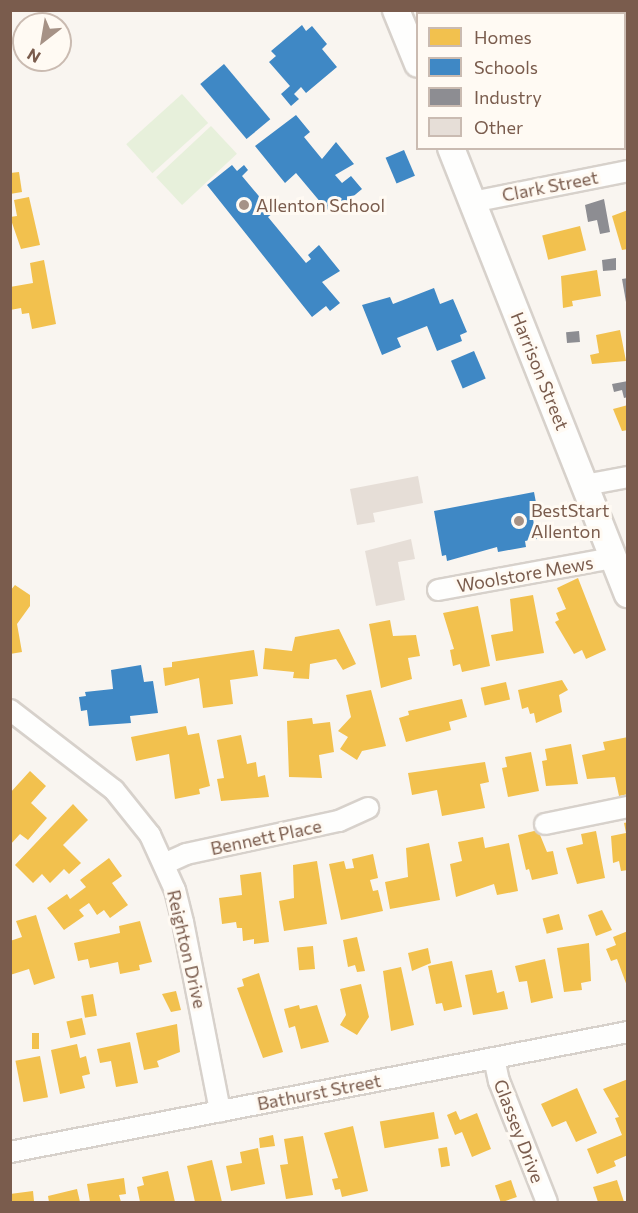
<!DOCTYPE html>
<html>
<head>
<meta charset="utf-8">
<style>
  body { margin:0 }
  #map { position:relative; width:638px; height:1213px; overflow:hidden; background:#f9f5f0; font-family:Commissioner,sans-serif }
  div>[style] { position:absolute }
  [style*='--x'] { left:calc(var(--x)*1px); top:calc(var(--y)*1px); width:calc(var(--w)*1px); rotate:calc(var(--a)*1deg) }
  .green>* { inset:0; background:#e7f0db; transform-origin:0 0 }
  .homes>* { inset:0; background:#f2c14e; transform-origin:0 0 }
  .schools>* { inset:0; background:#3f88c5; transform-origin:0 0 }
  .industry>* { inset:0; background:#8d8d92; transform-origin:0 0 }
  .building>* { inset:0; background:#e6ded7 }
  .roads { filter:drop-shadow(2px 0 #d7d1cb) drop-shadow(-2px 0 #d7d1cb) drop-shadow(0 2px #d7d1cb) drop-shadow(0 -2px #d7d1cb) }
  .minor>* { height:20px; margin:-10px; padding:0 10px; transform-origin:10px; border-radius:10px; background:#fefefd }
  .tertiary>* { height:26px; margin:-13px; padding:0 13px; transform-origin:13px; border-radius:13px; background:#fefefd }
  .dots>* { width:16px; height:16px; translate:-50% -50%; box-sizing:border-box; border:3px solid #fffaf3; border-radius:50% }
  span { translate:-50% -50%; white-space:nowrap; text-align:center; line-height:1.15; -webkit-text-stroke:6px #fffaf3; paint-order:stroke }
  .street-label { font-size:18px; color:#7a5c4d }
  .poi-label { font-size:18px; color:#7a5c4d }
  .left { translate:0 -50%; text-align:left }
  .frame { position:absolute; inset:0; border:12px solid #7a5c4d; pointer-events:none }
  .legend { position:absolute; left:416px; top:12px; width:210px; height:138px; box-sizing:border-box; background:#fffaf3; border:2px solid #cabbb1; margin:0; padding:8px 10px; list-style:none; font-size:18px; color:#7a5c4d }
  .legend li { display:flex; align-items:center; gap:12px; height:30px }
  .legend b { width:30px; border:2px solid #cabbb1 }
  .north { position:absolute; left:12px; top:12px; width:60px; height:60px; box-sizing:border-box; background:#fffaf3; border:2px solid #cabbb1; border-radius:50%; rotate:211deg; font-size:16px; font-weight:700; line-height:24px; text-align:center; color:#7a5c4d }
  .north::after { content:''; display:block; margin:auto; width:21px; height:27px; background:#a69286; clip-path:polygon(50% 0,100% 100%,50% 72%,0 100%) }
</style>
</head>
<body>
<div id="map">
  <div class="green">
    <div style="left:182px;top:94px;width:39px;height:75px;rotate:48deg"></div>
    <div style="left:211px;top:126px;width:38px;height:75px;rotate:47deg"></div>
  </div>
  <div class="homes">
    <div style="left:456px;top:10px;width:26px;height:4px"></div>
    <div style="clip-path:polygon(19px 172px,22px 192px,10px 194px,10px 173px)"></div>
    <div style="clip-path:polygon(29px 197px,40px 245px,21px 249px,10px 217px,17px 216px,14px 200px)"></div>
    <div style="clip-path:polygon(628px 210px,628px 249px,622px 250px,612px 216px)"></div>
    <div style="left:580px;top:226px;width:25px;height:39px;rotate:76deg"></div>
    <div style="clip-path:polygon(44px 260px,56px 324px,32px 329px,29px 313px,22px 314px,21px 308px,10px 310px,10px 287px,33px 283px,30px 263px)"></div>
    <div style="clip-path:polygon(597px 270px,601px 296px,572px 301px,573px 306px,563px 308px,561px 276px)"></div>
    <div style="clip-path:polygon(620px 330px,626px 361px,592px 364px,590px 355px,599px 353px,596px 335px)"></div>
    <div style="clip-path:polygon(628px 405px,628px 430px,622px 431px,613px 409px)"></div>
    <div style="clip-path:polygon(578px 578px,606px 650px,586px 659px,582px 650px,574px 654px,555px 622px,559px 620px,556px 613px,566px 609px,557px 588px)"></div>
    <div style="clip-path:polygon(15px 585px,30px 595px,30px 606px,17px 624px,22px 652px,10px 654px,10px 591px)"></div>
    <div style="clip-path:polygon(533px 595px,544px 653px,496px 661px,491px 635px,513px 631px,510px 599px)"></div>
    <div style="clip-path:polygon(478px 606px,490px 666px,462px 672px,460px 664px,453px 666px,450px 650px,454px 649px,443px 613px)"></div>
    <div style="clip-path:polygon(390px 620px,393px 636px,416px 635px,420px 656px,408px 658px,412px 679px,381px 688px,369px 624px)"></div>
    <div style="clip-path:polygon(339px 629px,356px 664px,343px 670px,336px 659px,310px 664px,309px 679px,293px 678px,294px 672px,263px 669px,265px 648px,292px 651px,295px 637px)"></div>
    <div style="clip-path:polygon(254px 650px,258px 676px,230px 680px,233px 704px,203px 708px,199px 678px,165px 686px,163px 668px,172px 667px,172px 662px)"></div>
    <div style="clip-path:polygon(562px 680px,568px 690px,559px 695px,562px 712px,536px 723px,534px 713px,530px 714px,528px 707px,522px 709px,518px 690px)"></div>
    <div style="left:506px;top:682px;width:18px;height:26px;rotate:77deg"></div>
    <div style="clip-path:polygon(371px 690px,386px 746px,362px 751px,357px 760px,340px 749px,348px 737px,338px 731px,351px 717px,346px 695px)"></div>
    <div style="clip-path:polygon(462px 699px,467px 717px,449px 722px,451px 730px,406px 742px,399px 718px,409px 715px,408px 711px)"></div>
    <div style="clip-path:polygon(312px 718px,313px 724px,330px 722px,334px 752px,319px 755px,322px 778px,289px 777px,287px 721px)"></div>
    <div style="clip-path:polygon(186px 726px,188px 735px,199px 733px,210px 786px,199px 789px,200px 794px,175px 799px,169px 754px,136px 761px,131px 737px)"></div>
    <div style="clip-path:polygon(241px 735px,247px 764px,256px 762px,258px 777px,265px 775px,269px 797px,221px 801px,217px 779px,224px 778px,217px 740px)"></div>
    <div style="clip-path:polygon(628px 737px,628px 794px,619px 796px,615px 777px,587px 779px,582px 755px,605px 750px,603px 742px)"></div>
    <div style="clip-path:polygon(571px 744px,578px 784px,546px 786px,542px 761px,547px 760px,545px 749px)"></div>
    <div style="clip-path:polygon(531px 752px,539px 791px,508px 797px,502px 768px,507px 767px,505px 757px)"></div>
    <div style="clip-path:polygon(485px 762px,489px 782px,480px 784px,485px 808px,442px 816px,437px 790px,412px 795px,408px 773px)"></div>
    <div style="clip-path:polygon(30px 771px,46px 786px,31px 803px,47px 818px,28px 840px,20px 834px,10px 845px,10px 793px)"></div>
    <div style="clip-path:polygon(73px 804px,88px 820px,63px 845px,81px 863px,69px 874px,64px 869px,50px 883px,42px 874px,33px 883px,15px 865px)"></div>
    <div style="clip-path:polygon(628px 822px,628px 870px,621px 871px,619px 861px,613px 863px,611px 836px,626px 833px,624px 823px)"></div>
    <div style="clip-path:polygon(538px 830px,547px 852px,553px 851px,558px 874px,532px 880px,529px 869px,526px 870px,518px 835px)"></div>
    <div style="clip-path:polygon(596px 831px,605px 878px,577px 884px,566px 848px,583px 844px,581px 834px)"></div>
    <div style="clip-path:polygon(483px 837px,485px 848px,509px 843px,518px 891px,497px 895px,494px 884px,456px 897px,450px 864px,462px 861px,458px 842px)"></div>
    <div style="clip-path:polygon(429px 843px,440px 900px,390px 909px,385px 882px,408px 877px,406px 848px)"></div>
    <div style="clip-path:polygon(373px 854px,378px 878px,370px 880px,373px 891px,378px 890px,383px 911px,341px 920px,329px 864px,344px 861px,346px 869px,354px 868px,352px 859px)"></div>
    <div style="clip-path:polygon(109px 858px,122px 876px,112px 883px,128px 905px,110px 918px,104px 910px,97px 915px,89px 903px,79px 910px,84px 916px,64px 930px,47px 908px,67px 894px,70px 899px,86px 887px,80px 880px)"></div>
    <div style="clip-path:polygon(317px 861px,327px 924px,284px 931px,279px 901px,294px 898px,293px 865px)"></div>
    <div style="clip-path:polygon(261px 872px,269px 942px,254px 944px,254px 939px,243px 941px,242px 928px,237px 928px,236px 922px,222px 924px,219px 898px,242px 895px,240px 875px)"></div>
    <div style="clip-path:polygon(602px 910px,612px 930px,596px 936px,588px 915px)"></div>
    <div style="left:559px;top:914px;width:16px;height:17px;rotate:75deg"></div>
    <div style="clip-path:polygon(36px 915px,55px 978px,34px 985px,29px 969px,10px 975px,10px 941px,22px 937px,16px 921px)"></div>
    <div style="clip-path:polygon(140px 921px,152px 962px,139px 965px,140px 970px,120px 974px,118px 962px,90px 968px,88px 959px,78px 961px,74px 943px,120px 933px,119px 926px)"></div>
    <div style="clip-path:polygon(628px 931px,628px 986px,627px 986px,617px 959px,611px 961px,606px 949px,616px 945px,613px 937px)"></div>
    <div style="clip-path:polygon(357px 937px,365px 971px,357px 972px,355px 965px,348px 967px,343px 940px)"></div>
    <div style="clip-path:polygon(589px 943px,591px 981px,581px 983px,582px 990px,564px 992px,557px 948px)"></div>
    <div style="left:313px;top:946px;width:23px;height:16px;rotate:85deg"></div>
    <div style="clip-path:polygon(428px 948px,431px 963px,412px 971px,408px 953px)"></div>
    <div style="clip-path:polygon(545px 959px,553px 998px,531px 1003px,527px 981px,519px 982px,515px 966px)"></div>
    <div style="clip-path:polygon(452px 961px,462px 1007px,444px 1011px,442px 1003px,436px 1004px,428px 966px)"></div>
    <div style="clip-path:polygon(401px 967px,414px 1025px,391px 1031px,383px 971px)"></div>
    <div style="clip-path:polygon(492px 970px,497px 993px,504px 991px,508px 1009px,473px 1015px,465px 975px)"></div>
    <div style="clip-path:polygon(259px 973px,283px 1052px,263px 1058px,237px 988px,244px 986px,242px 979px)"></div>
    <div style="clip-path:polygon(361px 984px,369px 1017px,357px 1035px,340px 1025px,346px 1015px,340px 989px)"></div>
    <div style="clip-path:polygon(176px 991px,181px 1010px,171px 1012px,162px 994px)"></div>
    <div style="left:93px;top:994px;width:22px;height:12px;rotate:80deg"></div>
    <div style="clip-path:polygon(299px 1005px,300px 1009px,317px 1005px,329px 1042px,301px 1049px,295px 1026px,289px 1028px,284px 1009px)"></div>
    <div style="left:82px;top:1018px;width:17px;height:16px;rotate:77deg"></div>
    <div style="clip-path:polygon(177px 1024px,180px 1052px,157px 1061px,159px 1067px,144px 1070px,136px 1033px)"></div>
    <div style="left:32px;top:1033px;width:7px;height:16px"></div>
    <div style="clip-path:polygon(130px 1042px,138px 1083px,116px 1087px,111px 1061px,100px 1063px,97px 1049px)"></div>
    <div style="clip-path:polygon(77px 1044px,80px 1058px,86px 1056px,90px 1074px,82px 1076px,85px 1088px,60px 1094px,51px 1050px)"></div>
    <div style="left:40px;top:1056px;width:42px;height:25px;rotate:79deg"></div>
    <div style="clip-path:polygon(628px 1079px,628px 1155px,614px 1161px,616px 1166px,597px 1174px,587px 1149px,622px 1135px,615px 1118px,619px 1117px,603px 1089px)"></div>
    <div style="clip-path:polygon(577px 1088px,597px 1133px,576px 1142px,566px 1121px,552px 1127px,541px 1104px)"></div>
    <div style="clip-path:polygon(456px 1111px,460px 1120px,477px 1113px,491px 1149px,472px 1157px,462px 1132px,455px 1135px,447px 1115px)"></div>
    <div style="left:434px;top:1112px;width:27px;height:55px;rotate:80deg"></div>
    <div style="clip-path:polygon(353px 1126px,368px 1191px,342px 1197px,340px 1189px,335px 1190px,332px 1179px,338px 1178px,324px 1133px)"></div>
    <div style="clip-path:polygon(273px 1135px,275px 1146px,260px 1148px,259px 1138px)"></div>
    <div style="clip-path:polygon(303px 1136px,313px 1195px,286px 1199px,280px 1165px,288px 1164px,284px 1139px)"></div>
    <div style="left:447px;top:1147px;width:19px;height:9px;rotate:81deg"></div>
    <div style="clip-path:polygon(258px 1148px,265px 1184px,231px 1191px,226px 1166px,242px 1163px,240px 1152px)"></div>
    <div style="clip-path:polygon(212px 1160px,222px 1202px,195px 1202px,187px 1166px)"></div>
    <div style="clip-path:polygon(168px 1171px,175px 1202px,140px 1202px,137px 1187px,144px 1185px,142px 1177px)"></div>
    <div style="clip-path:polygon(124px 1178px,126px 1194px,119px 1195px,121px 1202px,90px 1202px,87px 1184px)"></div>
    <div style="left:511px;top:1180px;width:18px;height:17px;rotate:71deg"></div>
    <div style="clip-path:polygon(617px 1180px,624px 1202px,598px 1202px,593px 1187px)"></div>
    <div style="clip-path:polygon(77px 1189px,80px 1202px,49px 1202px,48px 1196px)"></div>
    <div style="clip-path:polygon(33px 1191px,34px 1201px,10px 1202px,10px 1194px)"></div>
  </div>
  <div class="schools">
    <div style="clip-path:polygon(302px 25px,306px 31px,312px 26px,327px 44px,322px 49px,337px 67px,306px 93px,301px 87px,294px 94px,299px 99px,291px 106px,281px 94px,290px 86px,269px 62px,276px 56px,271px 51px)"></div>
    <div style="left:224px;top:64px;width:72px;height:31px;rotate:50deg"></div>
    <div style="clip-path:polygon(296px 115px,310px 132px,304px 137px,322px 159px,336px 142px,354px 164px,335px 175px,342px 183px,351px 176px,362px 189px,344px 204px,339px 199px,327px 210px,296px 173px,285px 183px,255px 146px)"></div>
    <div style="left:404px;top:150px;width:28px;height:20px;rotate:67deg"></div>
    <div style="clip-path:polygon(232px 165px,237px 171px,244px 165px,248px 170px,242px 176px,273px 213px,268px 217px,306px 263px,311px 259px,308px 255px,319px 245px,340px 271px,322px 282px,340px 303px,330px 311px,326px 306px,312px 317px,207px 185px)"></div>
    <div style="clip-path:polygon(434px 288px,440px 304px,453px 299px,467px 332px,460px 335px,462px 341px,437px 351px,427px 326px,397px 338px,401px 347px,382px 355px,362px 305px,390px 297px,393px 304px)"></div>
    <div style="left:474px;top:351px;width:30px;height:25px;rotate:67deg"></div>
    <div style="clip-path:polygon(534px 492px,537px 508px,531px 509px,537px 539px,525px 541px,526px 547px,498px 552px,497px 547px,447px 561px,446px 555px,442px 556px,434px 511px)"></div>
    <div style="clip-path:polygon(141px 665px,144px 682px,153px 681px,158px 713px,130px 716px,131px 723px,89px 726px,87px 710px,81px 711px,79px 697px,86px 696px,85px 692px,113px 689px,111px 670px)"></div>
  </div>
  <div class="industry">
    <div style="clip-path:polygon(604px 199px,610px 232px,600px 234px,597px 220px,588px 222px,585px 205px)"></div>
    <div style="clip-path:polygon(616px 258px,616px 270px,603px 271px,602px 260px)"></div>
    <div style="clip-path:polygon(628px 278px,628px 302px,626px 302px,622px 279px)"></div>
    <div style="left:579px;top:331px;width:11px;height:13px;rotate:85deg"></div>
    <div style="clip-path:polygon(628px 381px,628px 397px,624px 398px,622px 390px,614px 392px,612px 384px)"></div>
  </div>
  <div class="building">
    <div style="clip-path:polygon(418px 476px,423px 503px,373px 513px,375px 522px,357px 525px,350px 489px)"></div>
    <div style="clip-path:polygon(411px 539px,415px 559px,398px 562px,405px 600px,376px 606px,365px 551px)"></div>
  </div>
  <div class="roads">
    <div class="minor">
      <div style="--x:472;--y:202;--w:159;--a:-11.2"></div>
      <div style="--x:585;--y:485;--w:44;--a:-10.5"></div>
      <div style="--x:438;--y:590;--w:178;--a:-10.4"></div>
      <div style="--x:10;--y:710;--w:131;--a:37.6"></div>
      <div style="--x:114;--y:790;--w:58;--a:51.3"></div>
      <div style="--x:150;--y:835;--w:60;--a:65.6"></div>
      <div style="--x:175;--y:890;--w:33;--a:76"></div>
      <div style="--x:183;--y:922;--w:193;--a:78.9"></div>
      <div style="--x:545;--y:824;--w:85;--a:-11.6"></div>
      <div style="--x:164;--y:864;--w:24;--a:-24"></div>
      <div style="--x:186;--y:854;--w:157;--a:-12.2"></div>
      <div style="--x:339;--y:821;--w:32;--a:-24"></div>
      <div style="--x:494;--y:1058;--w:24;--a:78"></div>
      <div style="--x:499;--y:1081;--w:130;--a:68.4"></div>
      <div style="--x:10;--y:1152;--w:630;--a:-10.99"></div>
    </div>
    <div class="tertiary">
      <div style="--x:396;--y:10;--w:58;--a:67.8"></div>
      <div style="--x:451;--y:148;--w:480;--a:68.4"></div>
    </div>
  </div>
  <div class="dots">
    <div style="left:244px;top:205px;background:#a69286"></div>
    <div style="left:519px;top:521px;background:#a69286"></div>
  </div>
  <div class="street-label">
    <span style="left:550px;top:186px;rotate:-11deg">Clark Street</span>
    <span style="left:540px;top:371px;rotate:68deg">Harrison Street</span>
    <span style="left:525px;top:574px;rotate:-10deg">Woolstore Mews</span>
    <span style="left:266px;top:837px;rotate:-12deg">Bennett Place</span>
    <span style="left:187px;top:949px;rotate:77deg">Reighton Drive</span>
    <span style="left:319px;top:1092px;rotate:-11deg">Bathurst Street</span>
    <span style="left:519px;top:1131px;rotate:69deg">Glassey Drive</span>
  </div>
  <div class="poi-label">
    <span class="left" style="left:256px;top:205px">Allenton School</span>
    <span class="left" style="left:531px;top:521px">BestStart<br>Allenton</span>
  </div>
  <div class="frame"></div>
  <ul class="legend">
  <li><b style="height:16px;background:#f2c14e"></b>Homes</li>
  <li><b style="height:16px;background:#3f88c5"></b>Schools</li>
  <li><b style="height:16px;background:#8d8d92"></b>Industry</li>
  <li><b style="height:16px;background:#e6ded7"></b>Other</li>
  </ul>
  <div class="north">N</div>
</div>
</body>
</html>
